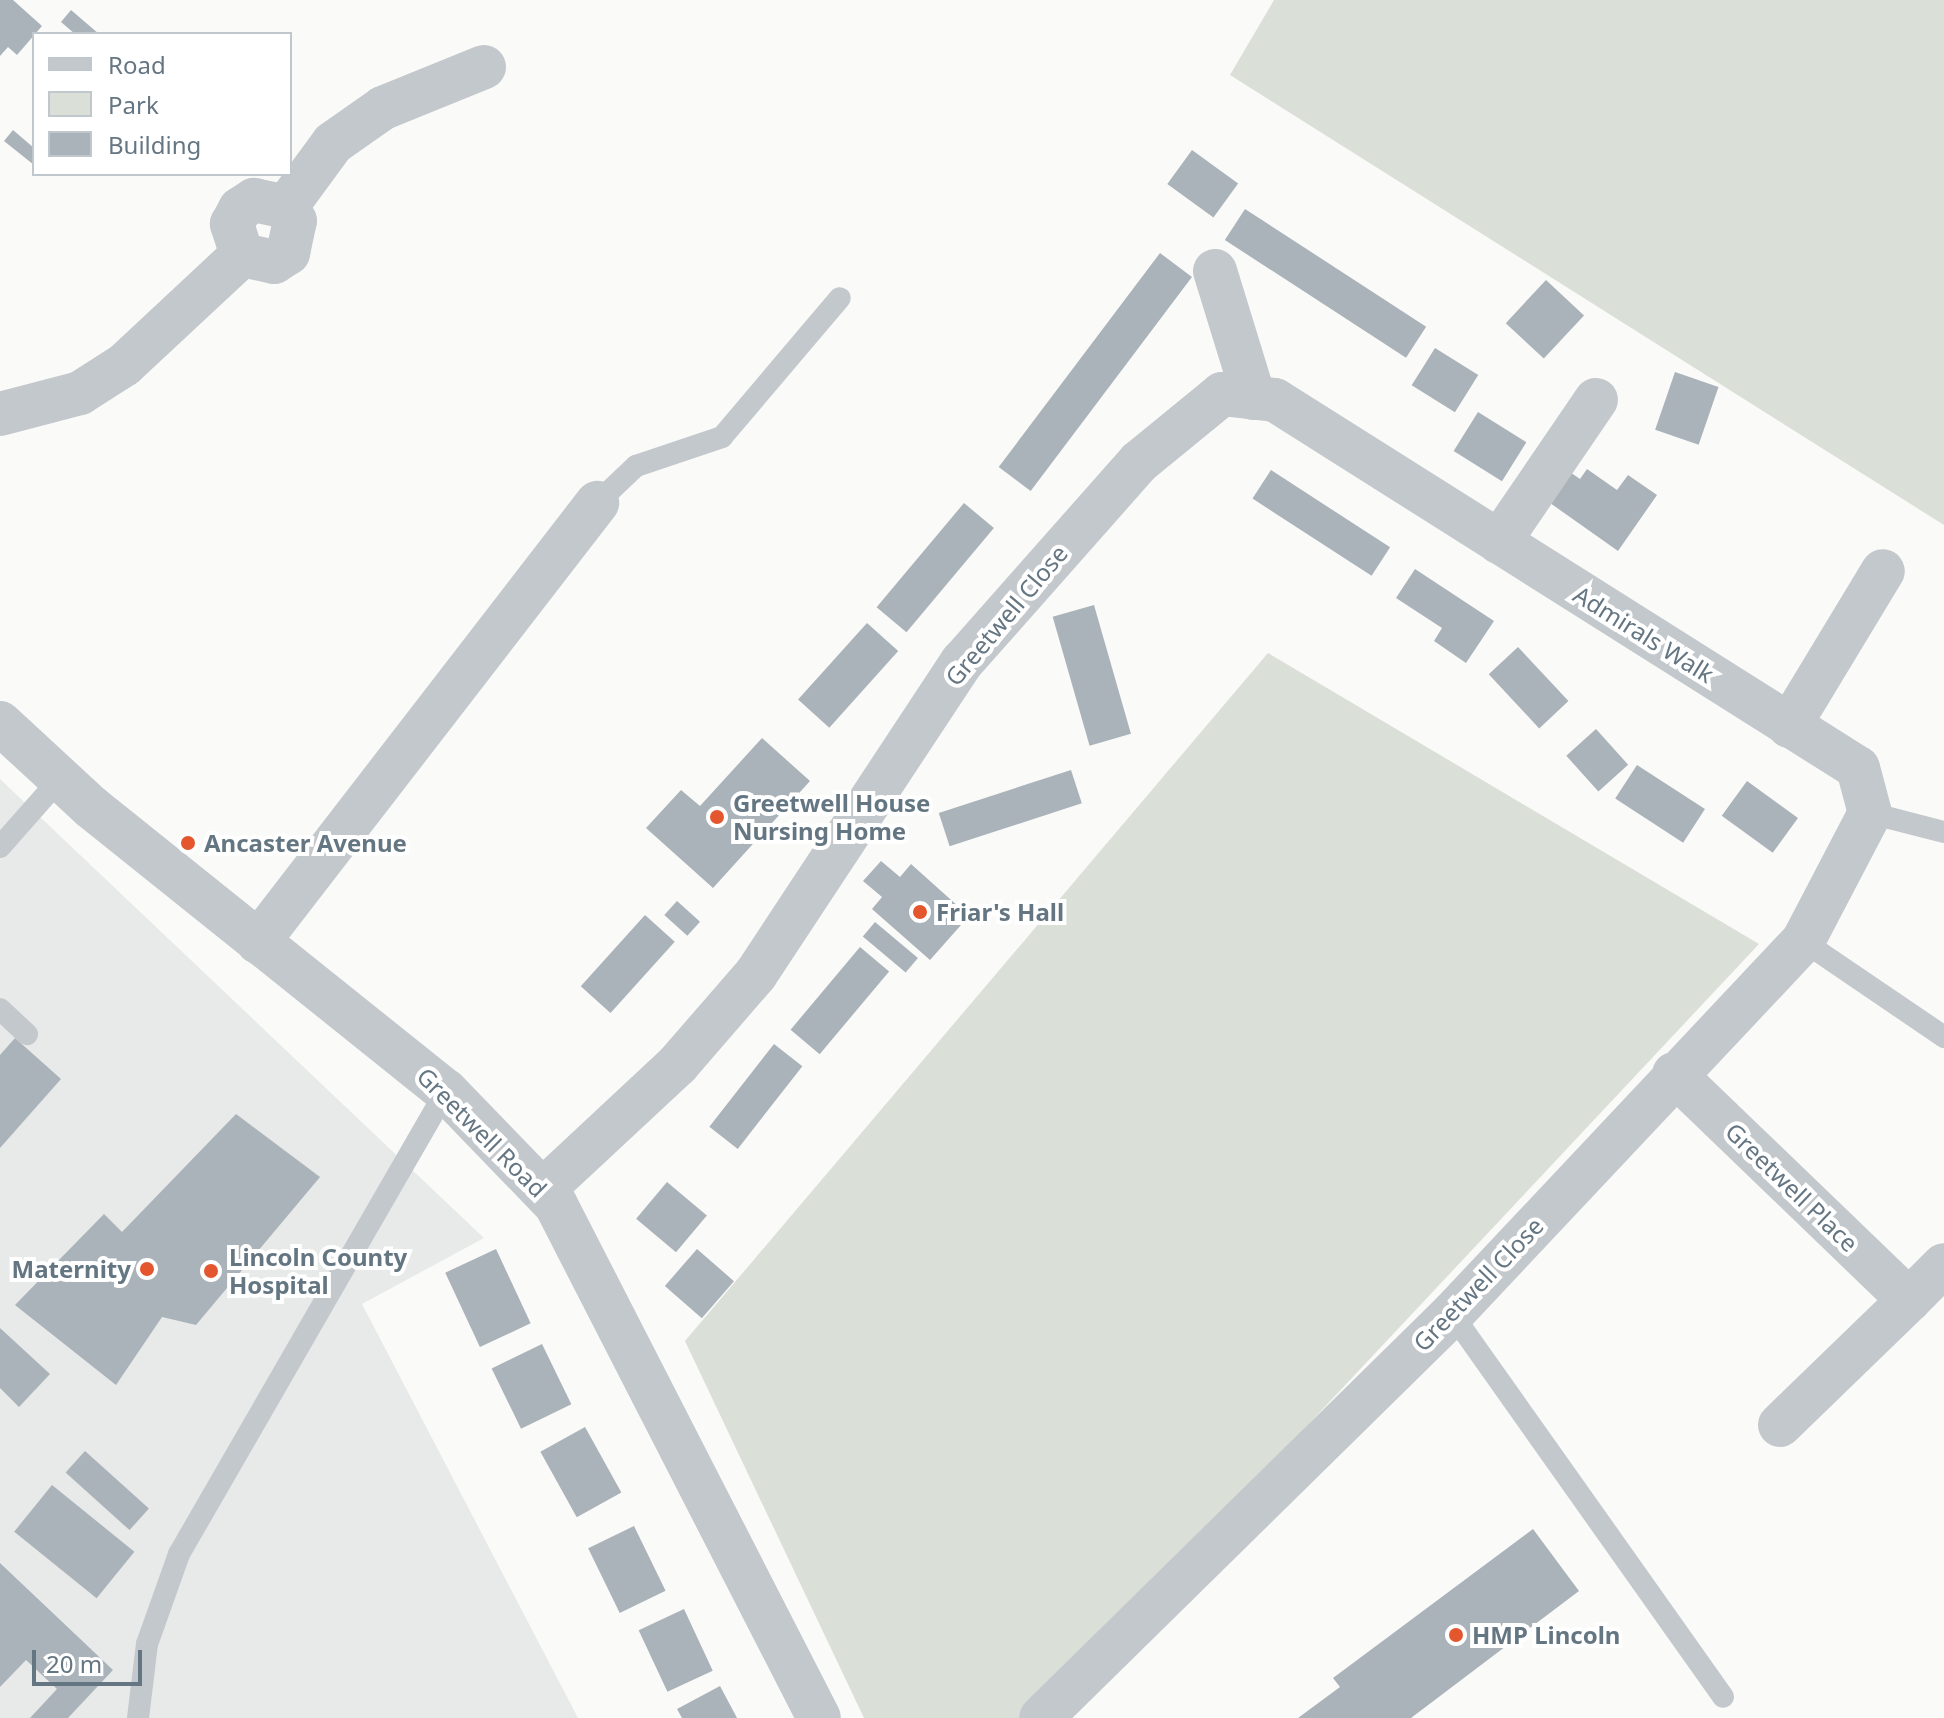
<!DOCTYPE html>
<html>
<head>
<meta charset="utf-8">
<style>
  body { margin:0 }
  #map { position:relative; width:1944px; height:1718px; overflow:hidden; background:#fafaf8; font-family:"Noto Sans",sans-serif }
  div>[style] { position:absolute }
  [style*='--x'] { left:calc(var(--x)*1px); top:calc(var(--y)*1px); width:calc(var(--w)*1px); rotate:calc(var(--a)*1deg) }
  .built>* { inset:0; background:#e8e9e9 }
  .green>* { inset:0; background:#dadfd7 }
  .building>* { inset:0; background:#aab3b9; transform-origin:0 0 }
  .service>* { height:22px; margin:-11px; padding:0 11px; transform-origin:11px; border-radius:11px; background:#c3c8cc }
  .minor>* { height:44px; margin:-22px; padding:0 22px; transform-origin:22px; border-radius:22px; background:#c3c8cc }
  .tertiary>* { height:44px; margin:-22px; padding:0 22px; transform-origin:22px; border-radius:22px; background:#c3c8cc }
  .dots>* { width:22px; height:22px; translate:-50% -50%; box-sizing:border-box; border:4px solid #fff; border-radius:50% }
  span { translate:-50% -50%; white-space:nowrap; text-align:center; line-height:1.15; -webkit-text-stroke:8px #fff; paint-order:stroke }
  .street-label { font-size:24px; color:#657683 }
  .poi-label { font-size:24px; color:#657683; font-weight:700 }
  .left { translate:0 -50%; text-align:left }
  .right { translate:-100% -50%; text-align:right }
  .legend { position:absolute; left:32px; top:32px; width:260px; height:144px; box-sizing:border-box; background:#fff; border:2px solid #c1c8cd; margin:0; padding:10px 14px; list-style:none; font-size:24px; color:#657683 }
  .legend li { display:flex; align-items:center; gap:16px; height:40px }
  .legend b { width:40px; border:2px solid #c1c8cd }
  .scale { position:absolute; left:32px; top:1650px; width:110px; height:36px; box-sizing:border-box; border:4px solid #657683; border-top:0; padding-left:10px; font-size:24px; line-height:28px; white-space:nowrap; color:#657683; -webkit-text-stroke:6px #fff; paint-order:stroke }
</style>
</head>
<body>
<div id="map">
  <div class="built">
    <div style="clip-path:polygon(0 779px,484px 1238px,362px 1304px,578px 1718px,0 1718px)"></div>
  </div>
  <div class="green">
    <div style="clip-path:polygon(1274px 0,1944px 0,1944px 525px,1230px 75px)"></div>
    <div style="clip-path:polygon(1268px 653px,1759px 944px,1033px 1718px,864px 1718px,685px 1341px)"></div>
  </div>
  <div class="building">
    <div style="clip-path:polygon(0 0,13px 0,42px 26px,17px 55px,8px 47px,0 56px)"></div>
    <div style="clip-path:polygon(71px 10px,99px 34px,75px 34px,61px 22px)"></div>
    <div style="clip-path:polygon(13px 130px,34px 148px,34px 165px,4px 141px)"></div>
    <div style="left:1192px;top:150px;width:57px;height:42px;rotate:36deg"></div>
    <div style="left:1245px;top:209px;width:216px;height:37px;rotate:33deg"></div>
    <div style="left:1160px;top:253px;width:40px;height:268px;rotate:37deg"></div>
    <div style="left:1546px;top:280px;width:52px;height:59px;rotate:43deg"></div>
    <div style="left:1435px;top:348px;width:51px;height:44px;rotate:32deg"></div>
    <div style="left:1675px;top:372px;width:46px;height:61px;rotate:19deg"></div>
    <div style="left:1478px;top:412px;width:57px;height:46px;rotate:32deg"></div>
    <div style="clip-path:polygon(1564px 468px,1580px 479px,1587px 469px,1617px 490px,1628px 475px,1657px 495px,1618px 551px,1543px 498px)"></div>
    <div style="left:1271px;top:470px;width:142px;height:34px;rotate:33deg"></div>
    <div style="left:964px;top:503px;width:39px;height:136px;rotate:40deg"></div>
    <div style="clip-path:polygon(1415px 569px,1494px 621px,1466px 663px,1434px 641px,1442px 628px,1396px 598px)"></div>
    <div style="left:1094px;top:605px;width:134px;height:43px;rotate:74deg"></div>
    <div style="left:867px;top:623px;width:42px;height:103px;rotate:42deg"></div>
    <div style="left:1518px;top:647px;width:74px;height:40px;rotate:47deg"></div>
    <div style="left:1596px;top:729px;width:48px;height:40px;rotate:48deg"></div>
    <div style="clip-path:polygon(762px 738px,810px 781px,713px 888px,646px 828px,681px 790px,700px 806px)"></div>
    <div style="left:1637px;top:765px;width:81px;height:40px;rotate:33deg"></div>
    <div style="left:1071px;top:770px;width:35px;height:139px;rotate:72deg"></div>
    <div style="left:1747px;top:781px;width:63px;height:43px;rotate:36deg"></div>
    <div style="clip-path:polygon(881px 861px,900px 877px,911px 864px,969px 916px,930px 960px,872px 909px,882px 897px,863px 881px)"></div>
    <div style="left:677px;top:901px;width:31px;height:19px;rotate:42deg"></div>
    <div style="left:645px;top:915px;width:40px;height:96px;rotate:42deg"></div>
    <div style="left:875px;top:922px;width:56px;height:19px;rotate:40deg"></div>
    <div style="left:860px;top:947px;width:38px;height:108px;rotate:40deg"></div>
    <div style="clip-path:polygon(15px 1038px,61px 1079px,0 1148px,0 1055px)"></div>
    <div style="left:774px;top:1044px;width:36px;height:105px;rotate:38deg"></div>
    <div style="clip-path:polygon(236px 1114px,320px 1177px,196px 1325px,162px 1317px,116px 1385px,15px 1305px,104px 1214px,122px 1232px)"></div>
    <div style="left:667px;top:1182px;width:52px;height:48px;rotate:40deg"></div>
    <div style="left:496px;top:1249px;width:82px;height:56px;rotate:65deg"></div>
    <div style="left:697px;top:1249px;width:49px;height:49px;rotate:41deg"></div>
    <div style="clip-path:polygon(0 1328px,50px 1374px,19px 1407px,0 1388px)"></div>
    <div style="left:542px;top:1344px;width:67px;height:56px;rotate:64deg"></div>
    <div style="left:585px;top:1427px;width:75px;height:51px;rotate:61deg"></div>
    <div style="left:85px;top:1451px;width:86px;height:29px;rotate:42deg"></div>
    <div style="left:52px;top:1485px;width:106px;height:60px;rotate:39deg"></div>
    <div style="left:634px;top:1526px;width:72px;height:51px;rotate:64deg"></div>
    <div style="clip-path:polygon(1533px 1529px,1579px 1591px,1411px 1718px,1298px 1718px,1340px 1687px,1333px 1678px)"></div>
    <div style="clip-path:polygon(0 1563px,113px 1670px,68px 1718px,30px 1718px,57px 1689px,26px 1660px,0 1687px)"></div>
    <div style="left:684px;top:1609px;width:68px;height:50px;rotate:65deg"></div>
    <div style="clip-path:polygon(720px 1686px,737px 1718px,682px 1718px,677px 1709px)"></div>
  </div>
  <div class="service">
    <div style="--x:597;--y:503;--w:54;--a:-43.5"></div>
    <div style="--x:636;--y:466;--w:91;--a:-18.6"></div>
    <div style="--x:722;--y:437;--w:182;--a:-49.7"></div>
    <div style="--x:1870;--y:813;--w:76;--a:14.4"></div>
    <div style="--x:0;--y:847;--w:91;--a:-48.6"></div>
    <div style="--x:1803;--y:941;--w:171;--a:34.2"></div>
    <div style="--x:0;--y:1009;--w:37;--a:43"></div>
    <div style="--x:1452;--y:1314;--w:469;--a:54.7"></div>
    <div style="--x:138;--y:1718;--w:75;--a:-83.1"></div>
    <div style="--x:147;--y:1644;--w:96;--a:-70.4"></div>
    <div style="--x:179;--y:1554;--w:534;--a:-60.03"></div>
  </div>
  <div class="minor">
    <div style="--x:242;--y:255;--w:33;--a:12"></div>
    <div style="--x:274;--y:262;--w:17;--a:-33"></div>
    <div style="--x:288;--y:253;--w:33;--a:-78"></div>
    <div style="--x:295;--y:221;--w:17;--a:-123"></div>
    <div style="--x:286;--y:207;--w:79;--a:-53.7"></div>
    <div style="--x:333;--y:143;--w:61;--a:-35"></div>
    <div style="--x:383;--y:108;--w:109;--a:-22.1"></div>
    <div style="--x:1215;--y:271;--w:133;--a:72.9"></div>
    <div style="--x:0;--y:414;--w:83;--a:-14.7"></div>
    <div style="--x:80;--y:393;--w:52;--a:-32.5"></div>
    <div style="--x:124;--y:365;--w:161;--a:-43"></div>
    <div style="--x:242;--y:255;--w:33;--a:-108"></div>
    <div style="--x:232;--y:224;--w:17;--a:-62"></div>
    <div style="--x:240;--y:209;--w:17;--a:-33"></div>
    <div style="--x:254;--y:200;--w:33;--a:12"></div>
    <div style="--x:1499;--y:542;--w:172;--a:-55.7"></div>
    <div style="--x:1789;--y:726;--w:181;--a:-58.8"></div>
    <div style="--x:258;--y:942;--w:555;--a:-52.32"></div>
    <div style="--x:1674;--y:1074;--w:326;--a:43.9"></div>
    <div style="--x:1909;--y:1300;--w:49;--a:-45"></div>
    <div style="--x:543;--y:1190;--w:185;--a:-43"></div>
    <div style="--x:678;--y:1064;--w:119;--a:-49.1"></div>
    <div style="--x:756;--y:974;--w:374;--a:-56.6"></div>
    <div style="--x:962;--y:662;--w:267;--a:-48.5"></div>
    <div style="--x:1139;--y:462;--w:107;--a:-39.3"></div>
    <div style="--x:1222;--y:394;--w:53;--a:6.5"></div>
    <div style="--x:1275;--y:400;--w:689;--a:32.26"></div>
    <div style="--x:1858;--y:768;--w:47;--a:75.1"></div>
    <div style="--x:1870;--y:813;--w:144;--a:117.6"></div>
    <div style="--x:1803;--y:941;--w:512;--a:133.26"></div>
    <div style="--x:1452;--y:1314;--w:576;--a:135.49"></div>
    <div style="--x:1780;--y:1425;--w:180;--a:-44.1"></div>
  </div>
  <div class="tertiary">
    <div style="--x:0;--y:723;--w:124;--a:42.7"></div>
    <div style="--x:91;--y:807;--w:455;--a:38.7"></div>
    <div style="--x:446;--y:1091;--w:158;--a:46"></div>
    <div style="--x:556;--y:1205;--w:576;--a:62.86"></div>
  </div>
  <div class="dots">
    <div style="left:717px;top:817px;background:#e4572e"></div>
    <div style="left:188px;top:843px;background:#e4572e"></div>
    <div style="left:920px;top:912px;background:#e4572e"></div>
    <div style="left:147px;top:1269px;background:#e4572e"></div>
    <div style="left:211px;top:1271px;background:#e4572e"></div>
    <div style="left:1456px;top:1635px;background:#e4572e"></div>
  </div>
  <div class="street-label">
    <span style="left:1006px;top:615px;rotate:-50deg">Greetwell Close</span>
    <span style="left:1644px;top:634px;rotate:32deg">Admirals Walk</span>
    <span style="left:482px;top:1132px;rotate:45deg">Greetwell Road</span>
    <span style="left:1792px;top:1187px;rotate:44deg">Greetwell Place</span>
    <span style="left:1478px;top:1284px;rotate:-46deg">Greetwell Close</span>
  </div>
  <div class="poi-label">
    <span class="left" style="left:733px;top:817px">Greetwell House<br>Nursing Home</span>
    <span class="left" style="left:204px;top:843px">Ancaster Avenue</span>
    <span class="left" style="left:936px;top:912px">Friar's Hall</span>
    <span class="left" style="left:229px;top:1271px">Lincoln County<br>Hospital</span>
    <span class="right" style="left:131px;top:1269px">Maternity</span>
    <span class="left" style="left:1472px;top:1635px">HMP Lincoln</span>
  </div>
  <ul class="legend">
  <li><b style="height:10px;background:#c3c8cc"></b>Road</li>
  <li><b style="height:22px;background:#dadfd7"></b>Park</li>
  <li><b style="height:22px;background:#aab3b9"></b>Building</li>
  </ul>
  <div class="scale">20 m</div>
</div>
</body>
</html>
